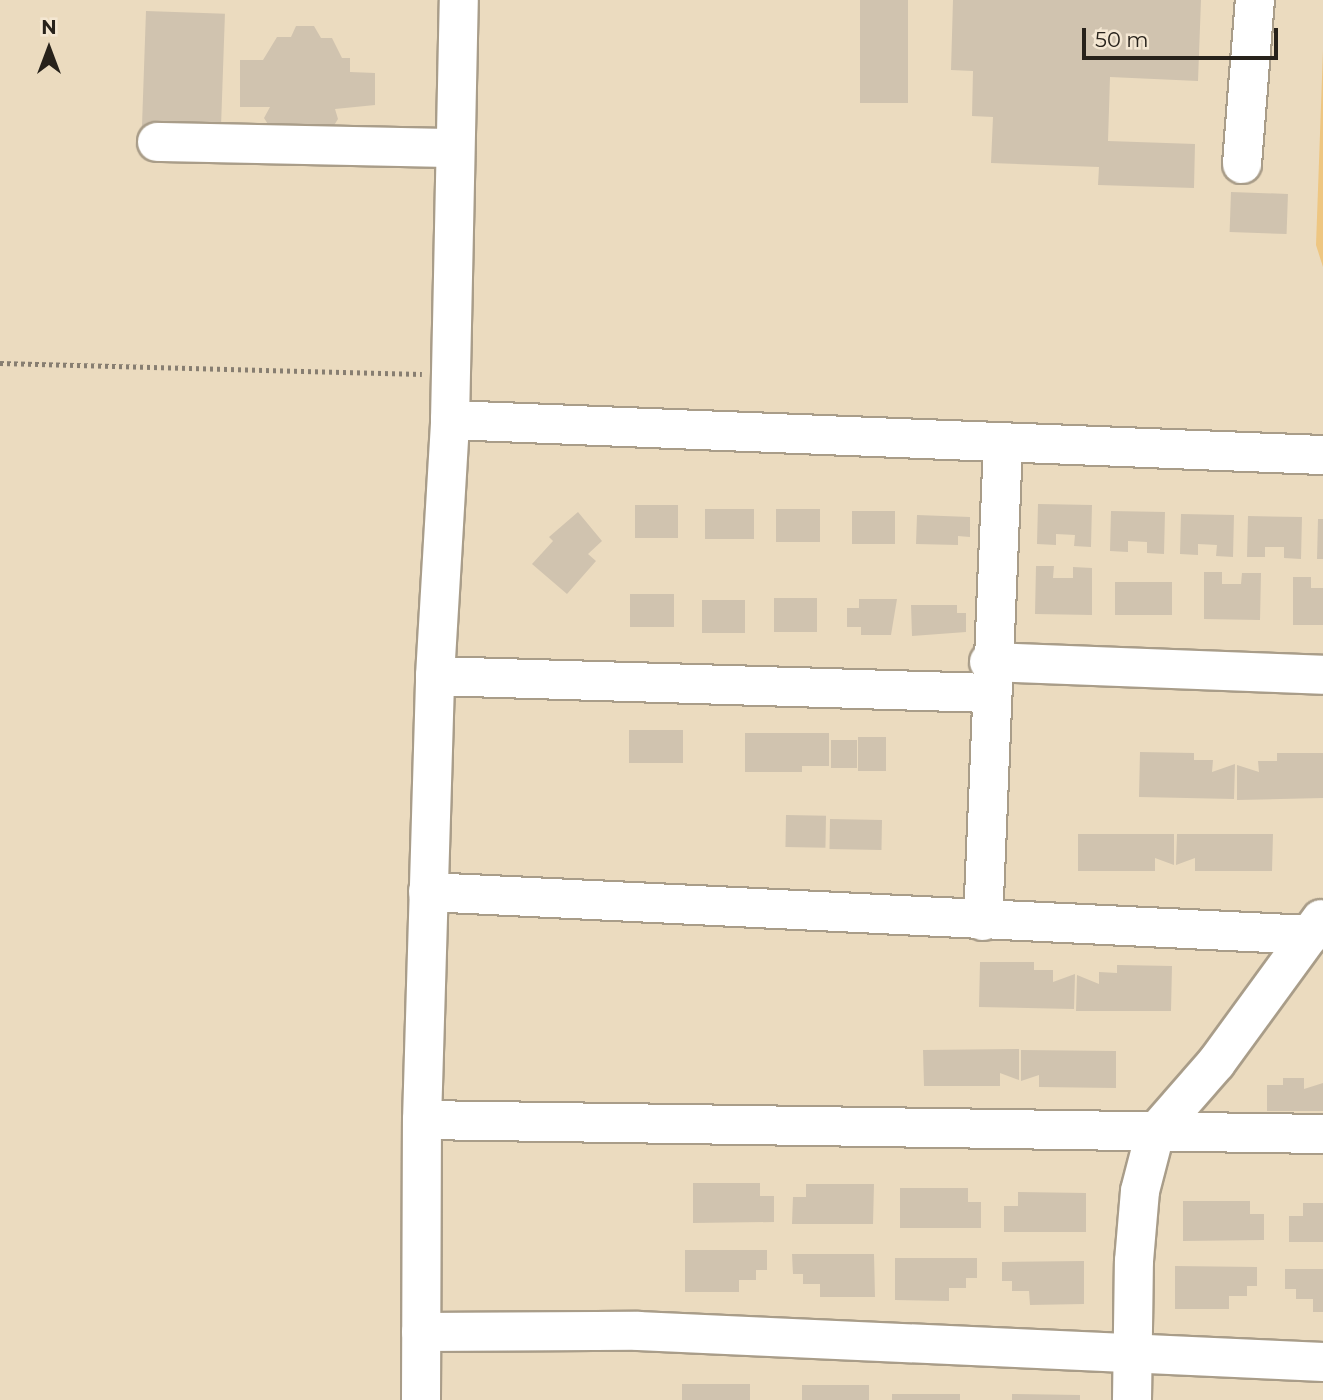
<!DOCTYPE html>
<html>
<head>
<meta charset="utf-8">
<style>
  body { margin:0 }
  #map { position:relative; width:1323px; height:1400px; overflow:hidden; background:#f4e7d2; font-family:Montserrat,sans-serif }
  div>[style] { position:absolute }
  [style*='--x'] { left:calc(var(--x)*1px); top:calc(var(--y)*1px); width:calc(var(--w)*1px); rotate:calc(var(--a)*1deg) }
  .built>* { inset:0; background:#ebdbbf; transform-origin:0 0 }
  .green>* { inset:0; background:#eec681 }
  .building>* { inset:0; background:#d0c3af; transform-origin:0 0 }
  .path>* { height:4.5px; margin-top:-2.25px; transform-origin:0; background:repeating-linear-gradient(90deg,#877e71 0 3.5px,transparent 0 7px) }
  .roads { filter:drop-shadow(2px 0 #a99d89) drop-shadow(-2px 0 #a99d89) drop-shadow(0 2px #a99d89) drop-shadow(0 -2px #a99d89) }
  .minor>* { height:38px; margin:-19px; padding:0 19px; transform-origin:19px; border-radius:19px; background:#fff }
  span { translate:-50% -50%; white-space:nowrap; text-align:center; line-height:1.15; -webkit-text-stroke:5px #f4e7d2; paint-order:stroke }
  .north { position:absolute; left:14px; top:14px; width:70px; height:70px; -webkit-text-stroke:5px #f4e7d2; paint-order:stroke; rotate:0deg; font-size:19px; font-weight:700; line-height:28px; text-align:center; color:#27221b }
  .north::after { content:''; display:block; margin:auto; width:24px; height:32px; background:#27221b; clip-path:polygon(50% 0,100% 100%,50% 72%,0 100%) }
  .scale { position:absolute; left:1082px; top:28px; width:196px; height:32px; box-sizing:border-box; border:4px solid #27221b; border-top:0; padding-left:9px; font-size:21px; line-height:24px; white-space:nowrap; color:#27221b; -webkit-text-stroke:5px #f4e7d2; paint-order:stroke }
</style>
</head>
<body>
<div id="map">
  <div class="built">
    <div style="left:0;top:0;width:1323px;height:1400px"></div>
  </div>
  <div class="green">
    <div style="clip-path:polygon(1323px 50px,1323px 267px,1316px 245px)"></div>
  </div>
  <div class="building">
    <div style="left:860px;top:0;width:48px;height:103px"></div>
    <div style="clip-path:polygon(953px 0,1201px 0,1198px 81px,1110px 77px,1108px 141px,1195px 144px,1194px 188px,1098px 185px,1099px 167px,991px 163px,993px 117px,972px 116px,973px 71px,951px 70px)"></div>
    <div style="left:146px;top:11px;width:79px;height:144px;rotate:2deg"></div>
    <div style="clip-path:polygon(296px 26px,314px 26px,321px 38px,332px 38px,342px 58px,350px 58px,350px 72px,375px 73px,375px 105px,335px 109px,338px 119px,328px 135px,273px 132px,264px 118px,270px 107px,240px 107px,240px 60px,263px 60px,277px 37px,291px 37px)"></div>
    <div style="left:1231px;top:192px;width:57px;height:40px;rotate:2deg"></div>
    <div style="clip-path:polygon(1038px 504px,1092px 505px,1091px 547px,1074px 546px,1075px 535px,1056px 534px,1056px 545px,1037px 544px)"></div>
    <div style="left:635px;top:505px;width:43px;height:33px"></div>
    <div style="left:705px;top:509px;width:49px;height:30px"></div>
    <div style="left:776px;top:509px;width:44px;height:33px"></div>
    <div style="left:852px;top:511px;width:43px;height:33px"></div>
    <div style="clip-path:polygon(1111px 511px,1165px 512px,1164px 554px,1147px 553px,1147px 542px,1128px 541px,1128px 552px,1110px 551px)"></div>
    <div style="clip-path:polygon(578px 512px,602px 541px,588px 554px,596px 561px,567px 594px,532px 564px,553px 541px,549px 537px)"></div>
    <div style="clip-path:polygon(1181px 514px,1234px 515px,1233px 557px,1216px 556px,1217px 545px,1198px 544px,1198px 555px,1180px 554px)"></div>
    <div style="clip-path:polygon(917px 515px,970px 517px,970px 537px,958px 536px,958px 545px,916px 544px)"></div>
    <div style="clip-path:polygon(1248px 516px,1302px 517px,1301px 559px,1284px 558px,1284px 547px,1265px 547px,1265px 557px,1247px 557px)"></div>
    <div style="clip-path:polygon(1318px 519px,1323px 519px,1323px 559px,1317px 559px)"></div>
    <div style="clip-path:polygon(1036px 566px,1054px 566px,1053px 578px,1073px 578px,1073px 567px,1092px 568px,1092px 615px,1035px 614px)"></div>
    <div style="clip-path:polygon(1204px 572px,1222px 572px,1222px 584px,1241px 584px,1242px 573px,1261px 573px,1260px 620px,1204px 619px)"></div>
    <div style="clip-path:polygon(1293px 577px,1311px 577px,1311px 588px,1323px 588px,1323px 625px,1293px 625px)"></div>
    <div style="left:1115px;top:582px;width:57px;height:33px"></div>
    <div style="left:630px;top:594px;width:44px;height:33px"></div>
    <div style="left:774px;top:598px;width:43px;height:34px"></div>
    <div style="clip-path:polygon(859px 599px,897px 599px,891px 635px,861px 635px,861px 627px,847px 627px,847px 608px,859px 608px)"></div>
    <div style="left:702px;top:600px;width:43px;height:33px"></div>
    <div style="clip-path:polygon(911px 605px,957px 605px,957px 613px,966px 613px,966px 632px,912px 636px)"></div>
    <div style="left:629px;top:730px;width:54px;height:33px"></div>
    <div style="left:745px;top:733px;width:57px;height:39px"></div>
    <div style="left:829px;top:733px;width:33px;height:27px;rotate:90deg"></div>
    <div style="left:858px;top:737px;width:28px;height:34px"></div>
    <div style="left:831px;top:740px;width:26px;height:28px"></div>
    <div style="clip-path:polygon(1140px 752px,1194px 753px,1194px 760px,1213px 760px,1212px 772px,1235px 764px,1234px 799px,1139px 797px)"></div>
    <div style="clip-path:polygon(1277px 753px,1323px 753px,1323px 798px,1237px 800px,1237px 765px,1259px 772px,1258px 761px,1277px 761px)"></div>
    <div style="left:786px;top:815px;width:40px;height:32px;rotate:1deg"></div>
    <div style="left:830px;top:819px;width:52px;height:30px;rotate:1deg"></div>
    <div style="clip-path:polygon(1078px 834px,1174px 834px,1174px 865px,1155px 858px,1155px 871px,1078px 871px)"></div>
    <div style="clip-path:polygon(1177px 834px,1273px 834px,1272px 871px,1195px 871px,1195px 858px,1176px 865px)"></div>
    <div style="clip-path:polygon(980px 962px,1034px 962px,1034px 970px,1053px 970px,1053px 982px,1075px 974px,1074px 1009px,979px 1007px)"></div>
    <div style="clip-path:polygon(1117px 965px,1172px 966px,1171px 1011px,1076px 1011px,1077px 975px,1099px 984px,1099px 972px,1117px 973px)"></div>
    <div style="clip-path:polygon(1019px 1049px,1019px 1080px,1000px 1073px,1000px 1086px,924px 1086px,923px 1050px)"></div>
    <div style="clip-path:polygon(1021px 1050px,1116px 1051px,1116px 1088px,1039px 1087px,1039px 1075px,1021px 1081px)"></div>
    <div style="clip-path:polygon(1283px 1078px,1304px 1078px,1304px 1089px,1323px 1083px,1323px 1111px,1267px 1111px,1267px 1085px,1283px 1085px)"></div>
    <div style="clip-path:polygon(693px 1183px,760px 1183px,760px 1196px,774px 1196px,774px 1222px,693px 1223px)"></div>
    <div style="clip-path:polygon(806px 1184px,874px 1184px,873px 1224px,792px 1224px,793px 1197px,806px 1197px)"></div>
    <div style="clip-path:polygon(900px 1188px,968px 1188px,968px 1202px,981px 1202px,981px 1228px,900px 1228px)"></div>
    <div style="clip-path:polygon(1018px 1192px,1086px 1193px,1086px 1232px,1004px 1232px,1004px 1206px,1018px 1206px)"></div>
    <div style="clip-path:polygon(1183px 1201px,1250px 1201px,1250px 1214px,1264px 1214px,1264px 1240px,1183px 1241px)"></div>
    <div style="clip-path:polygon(1303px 1203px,1323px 1203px,1323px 1242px,1289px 1242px,1289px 1216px,1303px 1216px)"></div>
    <div style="clip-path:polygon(685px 1250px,767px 1250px,767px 1270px,756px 1270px,756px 1280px,739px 1280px,739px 1292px,685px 1292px)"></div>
    <div style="clip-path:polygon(792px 1254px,874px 1254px,875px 1297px,820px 1297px,820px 1284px,803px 1284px,803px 1274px,793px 1274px)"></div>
    <div style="clip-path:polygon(895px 1258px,977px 1258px,977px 1278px,966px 1278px,966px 1288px,949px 1288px,949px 1301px,895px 1300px)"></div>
    <div style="clip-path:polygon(1084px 1261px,1084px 1304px,1030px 1305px,1029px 1291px,1012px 1291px,1012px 1281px,1002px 1281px,1002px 1262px)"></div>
    <div style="clip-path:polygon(1175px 1266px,1257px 1267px,1257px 1286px,1247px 1286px,1247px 1296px,1229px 1296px,1229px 1309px,1175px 1309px)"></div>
    <div style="clip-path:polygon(1285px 1269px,1323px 1269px,1323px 1312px,1313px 1312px,1313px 1299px,1296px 1299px,1296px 1289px,1285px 1289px)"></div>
    <div style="left:682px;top:1384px;width:68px;height:16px"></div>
    <div style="left:802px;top:1385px;width:67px;height:15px"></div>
    <div style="left:892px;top:1394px;width:68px;height:6px"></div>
    <div style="clip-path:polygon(1012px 1394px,1080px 1395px,1080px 1400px,1012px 1400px)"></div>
  </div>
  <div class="path">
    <div style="--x:0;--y:363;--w:422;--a:1.5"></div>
  </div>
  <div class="roads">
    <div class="minor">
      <div style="--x:157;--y:142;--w:296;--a:1.2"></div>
      <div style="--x:1242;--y:164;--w:165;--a:-85.5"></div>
      <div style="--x:450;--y:420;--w:874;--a:2.3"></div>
      <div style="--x:989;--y:662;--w:334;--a:2.2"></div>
      <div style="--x:435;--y:676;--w:554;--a:1.76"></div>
      <div style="--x:428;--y:892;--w:883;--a:2.79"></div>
      <div style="--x:983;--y:921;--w:479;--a:-87.6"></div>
      <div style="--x:422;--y:1120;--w:901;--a:0.89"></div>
      <div style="--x:421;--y:1332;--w:217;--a:-0.3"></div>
      <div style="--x:638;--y:1331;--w:686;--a:2.59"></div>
      <div style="--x:421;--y:1400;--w:280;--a:-89.8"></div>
      <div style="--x:422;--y:1120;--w:444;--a:-88.3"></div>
      <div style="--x:435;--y:676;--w:256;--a:-86.6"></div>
      <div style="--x:450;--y:420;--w:420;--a:-88.8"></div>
      <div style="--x:1132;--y:1400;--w:139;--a:-89.2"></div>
      <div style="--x:1134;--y:1261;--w:70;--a:-85.1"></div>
      <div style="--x:1140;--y:1191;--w:60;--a:-75.5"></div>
      <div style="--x:1155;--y:1133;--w:93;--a:-48.9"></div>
      <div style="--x:1216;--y:1063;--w:178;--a:-53.9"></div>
    </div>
  </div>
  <div class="north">N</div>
  <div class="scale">50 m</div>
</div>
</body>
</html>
